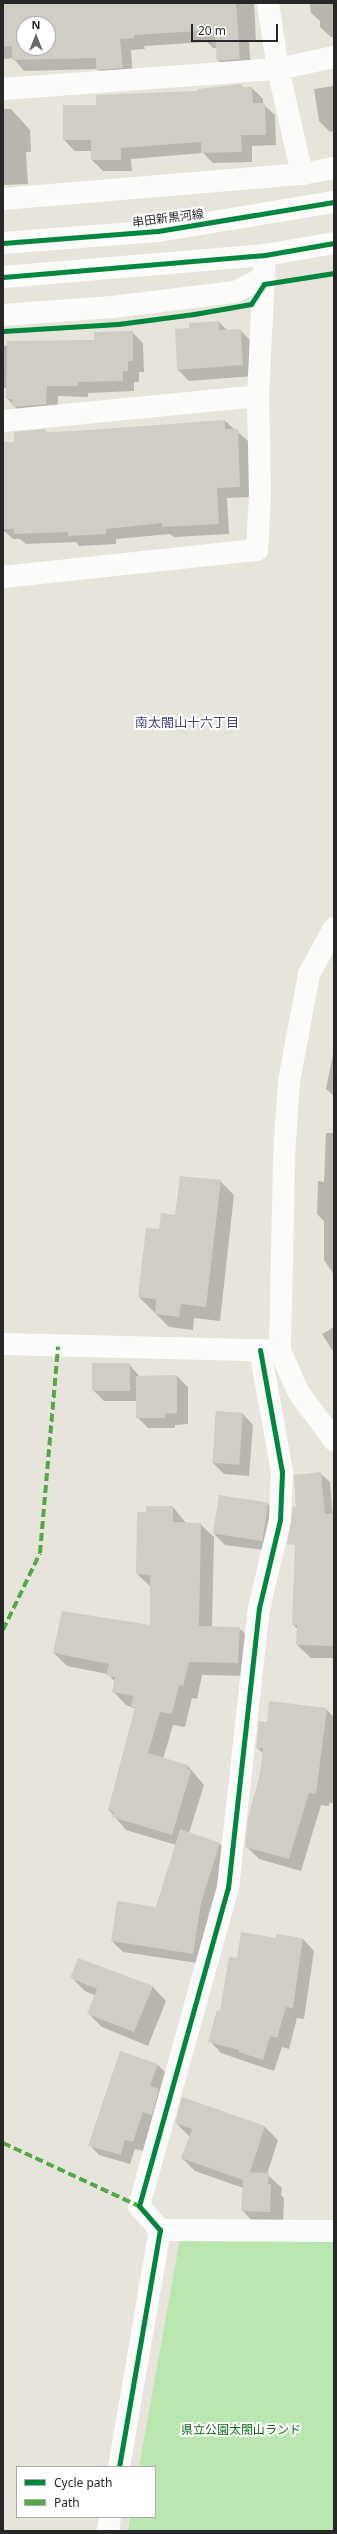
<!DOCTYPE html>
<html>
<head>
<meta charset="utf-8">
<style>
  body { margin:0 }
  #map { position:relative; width:337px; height:2534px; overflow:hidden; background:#e7e4db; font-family:"Noto Sans","Noto Sans JP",sans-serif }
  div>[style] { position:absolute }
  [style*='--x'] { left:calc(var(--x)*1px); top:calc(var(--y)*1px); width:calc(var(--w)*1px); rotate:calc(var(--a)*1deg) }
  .green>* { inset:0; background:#b9e7af }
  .shadow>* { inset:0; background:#0003 }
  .building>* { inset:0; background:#cfcdc6; transform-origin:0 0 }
  .minor>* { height:22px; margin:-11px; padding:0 11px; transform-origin:11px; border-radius:11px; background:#fbfbfa }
  .tertiary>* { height:22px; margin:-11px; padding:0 11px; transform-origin:11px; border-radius:11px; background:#fbfbfa }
  .secondary>* { height:22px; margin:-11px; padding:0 11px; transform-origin:11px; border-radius:11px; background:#fbfbfa }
  .quiet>* { height:4px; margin-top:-2px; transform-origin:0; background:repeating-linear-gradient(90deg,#53aa44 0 8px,transparent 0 12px) }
  .cycleway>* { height:5px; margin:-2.5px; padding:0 2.5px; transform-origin:2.5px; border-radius:2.5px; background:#00873e }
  span { translate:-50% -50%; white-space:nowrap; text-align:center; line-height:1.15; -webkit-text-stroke:4px #fff; paint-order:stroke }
  .street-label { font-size:12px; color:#272727 }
  .park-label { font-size:12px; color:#116916 }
  .neighbourhood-label { font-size:13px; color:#48437b }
  .frame { position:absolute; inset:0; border:4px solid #272727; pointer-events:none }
  .legend { position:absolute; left:16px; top:2466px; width:140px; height:52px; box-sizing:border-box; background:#fff; border:1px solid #a9a9a9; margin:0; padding:5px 7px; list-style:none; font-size:12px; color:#272727 }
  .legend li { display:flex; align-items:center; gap:8px; height:20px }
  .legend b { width:20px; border:1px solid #a9a9a9 }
  .north { position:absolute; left:16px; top:16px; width:40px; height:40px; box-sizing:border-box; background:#fff; border:1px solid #a9a9a9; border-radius:50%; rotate:0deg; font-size:11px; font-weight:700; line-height:16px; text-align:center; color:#272727 }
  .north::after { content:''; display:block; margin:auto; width:14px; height:18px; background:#6a6966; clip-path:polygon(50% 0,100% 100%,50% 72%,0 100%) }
  .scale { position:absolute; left:191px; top:24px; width:87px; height:18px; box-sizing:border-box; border:2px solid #272727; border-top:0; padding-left:5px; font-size:12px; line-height:14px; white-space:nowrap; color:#272727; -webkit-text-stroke:3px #fff; paint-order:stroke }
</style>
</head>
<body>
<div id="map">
  <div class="green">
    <div style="clip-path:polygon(180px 2239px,334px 2240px,334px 2531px,128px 2531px,130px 2517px,155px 2517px,155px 2467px,139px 2467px)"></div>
  </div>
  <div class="shadow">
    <div style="clip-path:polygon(evenodd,3px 3px,254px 3px,256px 42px,249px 42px,251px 70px,229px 72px,218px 60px,217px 48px,213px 48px,207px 42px,144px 46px,145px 49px,131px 50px,133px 79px,109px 81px,97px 69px,24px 71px,13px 58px,3px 59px,3px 3px,24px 24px,48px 24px,48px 48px,24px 48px,24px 24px)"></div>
    <div style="clip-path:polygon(310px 3px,334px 3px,334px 37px,331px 37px,320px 27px,320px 21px,311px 13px)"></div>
    <div style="clip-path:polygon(241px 85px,244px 88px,252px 88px,263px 99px,263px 104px,275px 115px,276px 145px,252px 146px,252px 162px,213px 163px,203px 153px,131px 159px,132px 171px,103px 171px,92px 160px,92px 151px,75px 151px,64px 140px,64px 106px,97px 106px)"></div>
    <div style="clip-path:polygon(334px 86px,334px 131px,330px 132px,319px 121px,314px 89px)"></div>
    <div style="clip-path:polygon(3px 109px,11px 109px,30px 130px,31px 152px,26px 152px,28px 184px,3px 185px)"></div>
    <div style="clip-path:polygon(219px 322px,227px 330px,240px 330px,251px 341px,253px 376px,189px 381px,178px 370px)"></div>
    <div style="clip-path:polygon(132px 332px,143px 343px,144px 372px,139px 372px,139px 382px,134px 382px,134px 391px,88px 393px,88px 397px,58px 396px,57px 415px,25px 418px,7px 398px,7px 388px,3px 388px,3px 346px,95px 341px)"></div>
    <div style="clip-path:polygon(225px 421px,248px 441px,250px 497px,227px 498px,229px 534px,174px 537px,170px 534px,116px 539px,116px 544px,79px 546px,76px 542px,26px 544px,20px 539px,13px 539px,3px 530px,3px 443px,15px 443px,45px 430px,47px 433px,76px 432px)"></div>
    <div style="clip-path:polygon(334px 1049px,334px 1096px,326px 1089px)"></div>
    <div style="clip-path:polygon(326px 1133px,334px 1133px,334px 1275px,324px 1260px,324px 1221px,317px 1214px,318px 1181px,324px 1182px)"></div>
    <div style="clip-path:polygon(220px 1181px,234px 1195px,220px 1321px,194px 1318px,193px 1330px,169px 1327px,139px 1297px,176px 1216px)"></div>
    <div style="clip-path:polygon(334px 1327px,334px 1353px,322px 1334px)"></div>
    <div style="clip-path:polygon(129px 1364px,140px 1377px,177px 1376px,188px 1387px,188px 1424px,175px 1425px,175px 1428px,148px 1428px,137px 1417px,137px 1401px,104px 1401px,93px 1390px)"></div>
    <div style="clip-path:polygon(216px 1412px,242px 1413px,253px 1425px,249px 1476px,224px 1474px,213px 1463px)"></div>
    <div style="clip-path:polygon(320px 1473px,330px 1482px,333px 1519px,297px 1508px)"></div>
    <div style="clip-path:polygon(268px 1504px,279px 1515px,273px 1551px,225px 1545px,214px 1534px)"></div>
    <div style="clip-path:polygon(173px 1507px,186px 1523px,200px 1524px,214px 1537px,212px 1627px,239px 1628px,253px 1641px,251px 1676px,202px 1675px,197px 1699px,192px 1698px,185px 1727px,173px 1725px,163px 1759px,188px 1766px,204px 1785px,189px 1833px,220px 1844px,231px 1855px,204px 1964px,123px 1952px,112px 1941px,156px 1908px,176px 1845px,126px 1830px,109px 1810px,136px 1709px,126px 1705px,113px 1691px,115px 1682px,108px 1674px,67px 1666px,54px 1653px,151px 1626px,151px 1587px,137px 1574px,147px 1513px)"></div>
    <div style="clip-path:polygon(334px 1547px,334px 1658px,311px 1658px,297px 1645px,298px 1630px,293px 1624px)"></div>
    <div style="clip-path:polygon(326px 1709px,334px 1717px,334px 1803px,329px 1803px,329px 1806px,321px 1805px,301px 1871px,259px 1859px,246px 1846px,264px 1754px,257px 1748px,268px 1723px)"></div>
    <div style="clip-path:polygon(277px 1939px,303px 1939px,314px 1951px,304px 2019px,297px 2018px,289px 2049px,282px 2047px,274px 2071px,221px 2053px,210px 2041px,221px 2012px)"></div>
    <div style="clip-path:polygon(71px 1977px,153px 1987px,166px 2001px,148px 2046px,102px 2027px,88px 2013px,96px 1996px,85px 1991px)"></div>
    <div style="clip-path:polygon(158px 2065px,167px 2074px,143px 2151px,135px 2149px,130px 2164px,99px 2155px,90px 2145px)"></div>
    <div style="clip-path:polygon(176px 2123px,265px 2127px,278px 2140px,267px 2174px,282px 2188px,281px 2195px,284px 2198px,283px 2225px,255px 2224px,242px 2210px,243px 2188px,195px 2171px,182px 2158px,190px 2137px)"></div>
  </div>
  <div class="building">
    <div style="clip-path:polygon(evenodd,3px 3px,236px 3px,240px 59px,217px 61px,215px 36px,200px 37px,200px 31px,134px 35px,134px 38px,120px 39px,123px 68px,96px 70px,96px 58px,12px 60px,12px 46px,3px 47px,3px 3px,24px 24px,48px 24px,48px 48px,24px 48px,24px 24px)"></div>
    <div style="clip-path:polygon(242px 84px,242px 87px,252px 87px,253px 103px,265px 103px,266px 135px,241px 135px,242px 152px,201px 153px,201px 142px,121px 148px,121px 160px,91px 160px,91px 140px,63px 140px,63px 105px,96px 105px,96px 95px,198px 91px,198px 89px)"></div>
    <div style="clip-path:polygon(219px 321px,219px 330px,241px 329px,243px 365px,177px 370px,175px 329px,189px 328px,189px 323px)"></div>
    <div style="clip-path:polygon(133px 331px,133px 361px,128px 361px,128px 371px,123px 371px,123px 381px,78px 382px,78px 386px,47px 386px,46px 404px,13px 407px,12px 399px,6px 399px,7px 341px,94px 340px,94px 332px)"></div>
    <div style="clip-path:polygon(225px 420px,225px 429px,238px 429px,240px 487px,217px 488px,219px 524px,162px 527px,162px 523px,106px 529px,106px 534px,68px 536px,68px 532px,14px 534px,14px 529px,3px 529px,3px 442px,14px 442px,14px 432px,45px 429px,45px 432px,76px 431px)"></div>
    <div style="clip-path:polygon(180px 1176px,221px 1180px,206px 1307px,181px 1304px,179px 1317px,155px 1314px,156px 1299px,138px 1297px,146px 1228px,159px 1229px,161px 1213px,175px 1215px)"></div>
    <div style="left:92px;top:1363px;width:38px;height:28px"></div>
    <div style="clip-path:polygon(177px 1375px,177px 1413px,165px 1414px,165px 1418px,136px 1418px,136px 1376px)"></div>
    <div style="left:216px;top:1411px;width:27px;height:52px;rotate:4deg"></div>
    <div style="clip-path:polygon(321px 1472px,325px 1514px,334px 1514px,334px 1646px,296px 1645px,297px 1625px,292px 1625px,295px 1545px,287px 1544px,293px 1506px,296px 1507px,294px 1475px)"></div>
    <div style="left:219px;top:1495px;width:50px;height:39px;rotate:9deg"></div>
    <div style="clip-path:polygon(146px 1506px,173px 1506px,173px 1522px,201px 1523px,199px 1626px,240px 1627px,238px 1663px,189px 1662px,183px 1686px,179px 1685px,172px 1714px,160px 1712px,148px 1753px,188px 1765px,187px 1769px,191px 1771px,172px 1835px,112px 1817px,114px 1812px,108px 1810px,135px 1707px,131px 1706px,133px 1696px,112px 1692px,115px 1677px,106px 1675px,109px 1664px,53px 1653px,62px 1611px,150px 1625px,150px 1575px,136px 1574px,137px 1512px,146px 1512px)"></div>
    <div style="clip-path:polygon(269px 1701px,327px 1708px,316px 1794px,309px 1793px,289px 1859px,245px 1847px,248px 1818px,260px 1774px,263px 1748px,256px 1748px,259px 1721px,267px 1722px)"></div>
    <div style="clip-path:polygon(180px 1829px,220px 1843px,201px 1903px,193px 1954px,111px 1941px,117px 1901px,156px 1907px)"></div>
    <div style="clip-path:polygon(241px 1932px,276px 1938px,276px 1934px,303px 1938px,293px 2008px,286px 2007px,277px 2038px,270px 2036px,263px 2060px,239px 2052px,239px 2050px,208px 2042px,217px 2010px,220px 2011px,229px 1957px,237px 1958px)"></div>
    <div style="clip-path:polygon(78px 1958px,153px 1986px,134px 2032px,87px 2014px,97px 1989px,70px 1978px)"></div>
    <div style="clip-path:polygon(120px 2051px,158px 2064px,150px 2086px,159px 2089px,152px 2115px,143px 2112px,133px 2142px,125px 2140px,121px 2155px,88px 2146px)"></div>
    <div style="clip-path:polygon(182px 2097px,265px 2126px,250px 2172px,269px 2173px,268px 2184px,271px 2184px,270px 2212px,241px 2211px,243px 2180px,181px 2158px,192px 2129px,175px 2123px)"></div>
  </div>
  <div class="minor">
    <div style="--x:268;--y:3;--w:67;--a:81.4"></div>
    <div style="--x:278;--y:69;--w:108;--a:77.1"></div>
    <div style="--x:3;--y:89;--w:276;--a:-4.2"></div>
    <div style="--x:278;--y:69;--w:57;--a:-12.1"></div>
    <div style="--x:3;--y:199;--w:300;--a:-4.8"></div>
    <div style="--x:302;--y:174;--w:33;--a:-11"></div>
    <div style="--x:3;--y:315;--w:109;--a:-4.2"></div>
    <div style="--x:112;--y:307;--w:124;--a:-7"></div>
    <div style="--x:235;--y:292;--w:33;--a:-27"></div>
    <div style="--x:3;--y:421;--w:256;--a:-5.6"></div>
    <div style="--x:3;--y:577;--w:255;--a:-6.1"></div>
    <div style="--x:257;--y:550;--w:56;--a:-86.9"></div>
    <div style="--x:260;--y:494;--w:98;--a:-91.2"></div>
    <div style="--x:258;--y:396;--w:141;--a:-87.2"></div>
    <div style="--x:160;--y:2230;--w:174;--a:0.3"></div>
    <div style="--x:119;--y:2467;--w:241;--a:-80.2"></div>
    <div style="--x:160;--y:2230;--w:32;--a:-131"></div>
    <div style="--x:139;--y:2206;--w:330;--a:-74.4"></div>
    <div style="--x:228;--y:1888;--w:282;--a:-83.7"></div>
    <div style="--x:259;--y:1608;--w:90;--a:-76.6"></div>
    <div style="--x:280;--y:1520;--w:48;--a:-87.6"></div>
    <div style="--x:282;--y:1472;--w:124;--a:-100.2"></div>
    <div style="--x:108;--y:2531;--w:14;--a:-82"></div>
  </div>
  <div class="tertiary">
    <div style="--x:334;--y:928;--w:52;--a:118.5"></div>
    <div style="--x:309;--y:974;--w:109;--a:100.6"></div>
    <div style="--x:289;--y:1081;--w:76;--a:93.8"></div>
    <div style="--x:284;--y:1157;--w:194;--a:91.2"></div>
    <div style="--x:280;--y:1351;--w:46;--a:65.7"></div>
    <div style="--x:299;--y:1393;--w:59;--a:53.3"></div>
    <div style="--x:3;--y:1344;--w:277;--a:1.4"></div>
  </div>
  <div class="secondary">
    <div style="--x:3;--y:243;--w:155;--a:-4.4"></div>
    <div style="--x:158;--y:231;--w:178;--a:-9.4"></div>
    <div style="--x:3;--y:277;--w:263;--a:-4.8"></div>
    <div style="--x:265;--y:255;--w:70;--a:-9.9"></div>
  </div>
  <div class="quiet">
    <div style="--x:3;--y:1630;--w:85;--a:-64.3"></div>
    <div style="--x:40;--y:1553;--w:207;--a:-85"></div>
    <div style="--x:3;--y:2143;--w:150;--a:24.9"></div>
  </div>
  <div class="cycleway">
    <div style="--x:3;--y:243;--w:155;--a:-4.4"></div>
    <div style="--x:158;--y:231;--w:178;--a:-9.4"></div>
    <div style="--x:3;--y:277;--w:263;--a:-4.8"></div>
    <div style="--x:265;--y:255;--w:70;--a:-9.9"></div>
    <div style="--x:3;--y:331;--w:115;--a:-3.5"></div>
    <div style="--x:118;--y:324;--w:77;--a:-7.5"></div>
    <div style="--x:194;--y:314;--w:58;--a:-10"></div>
    <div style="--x:251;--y:304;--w:24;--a:-57"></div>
    <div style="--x:264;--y:284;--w:71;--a:-8.9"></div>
    <div style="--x:119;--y:2467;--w:241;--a:-80.2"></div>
    <div style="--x:160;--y:2230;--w:32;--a:-131"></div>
    <div style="--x:139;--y:2206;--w:330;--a:-74.4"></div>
    <div style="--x:228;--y:1888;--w:282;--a:-83.7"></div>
    <div style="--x:259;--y:1608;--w:90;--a:-76.6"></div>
    <div style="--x:280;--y:1520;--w:48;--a:-87.6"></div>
    <div style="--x:282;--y:1472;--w:124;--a:-100.2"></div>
  </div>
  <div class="street-label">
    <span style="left:168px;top:218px;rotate:-7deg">串田新黒河線</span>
  </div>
  <div class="park-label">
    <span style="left:241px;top:2430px">県立公園太閤山ランド</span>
  </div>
  <div class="neighbourhood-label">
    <span style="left:187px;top:722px">南太閤山十六丁目</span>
  </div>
  <div class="frame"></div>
  <ul class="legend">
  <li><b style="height:5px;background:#00873e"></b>Cycle path</li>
  <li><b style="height:5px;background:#53aa44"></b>Path</li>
  </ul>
  <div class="north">N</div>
  <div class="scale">20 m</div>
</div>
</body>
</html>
